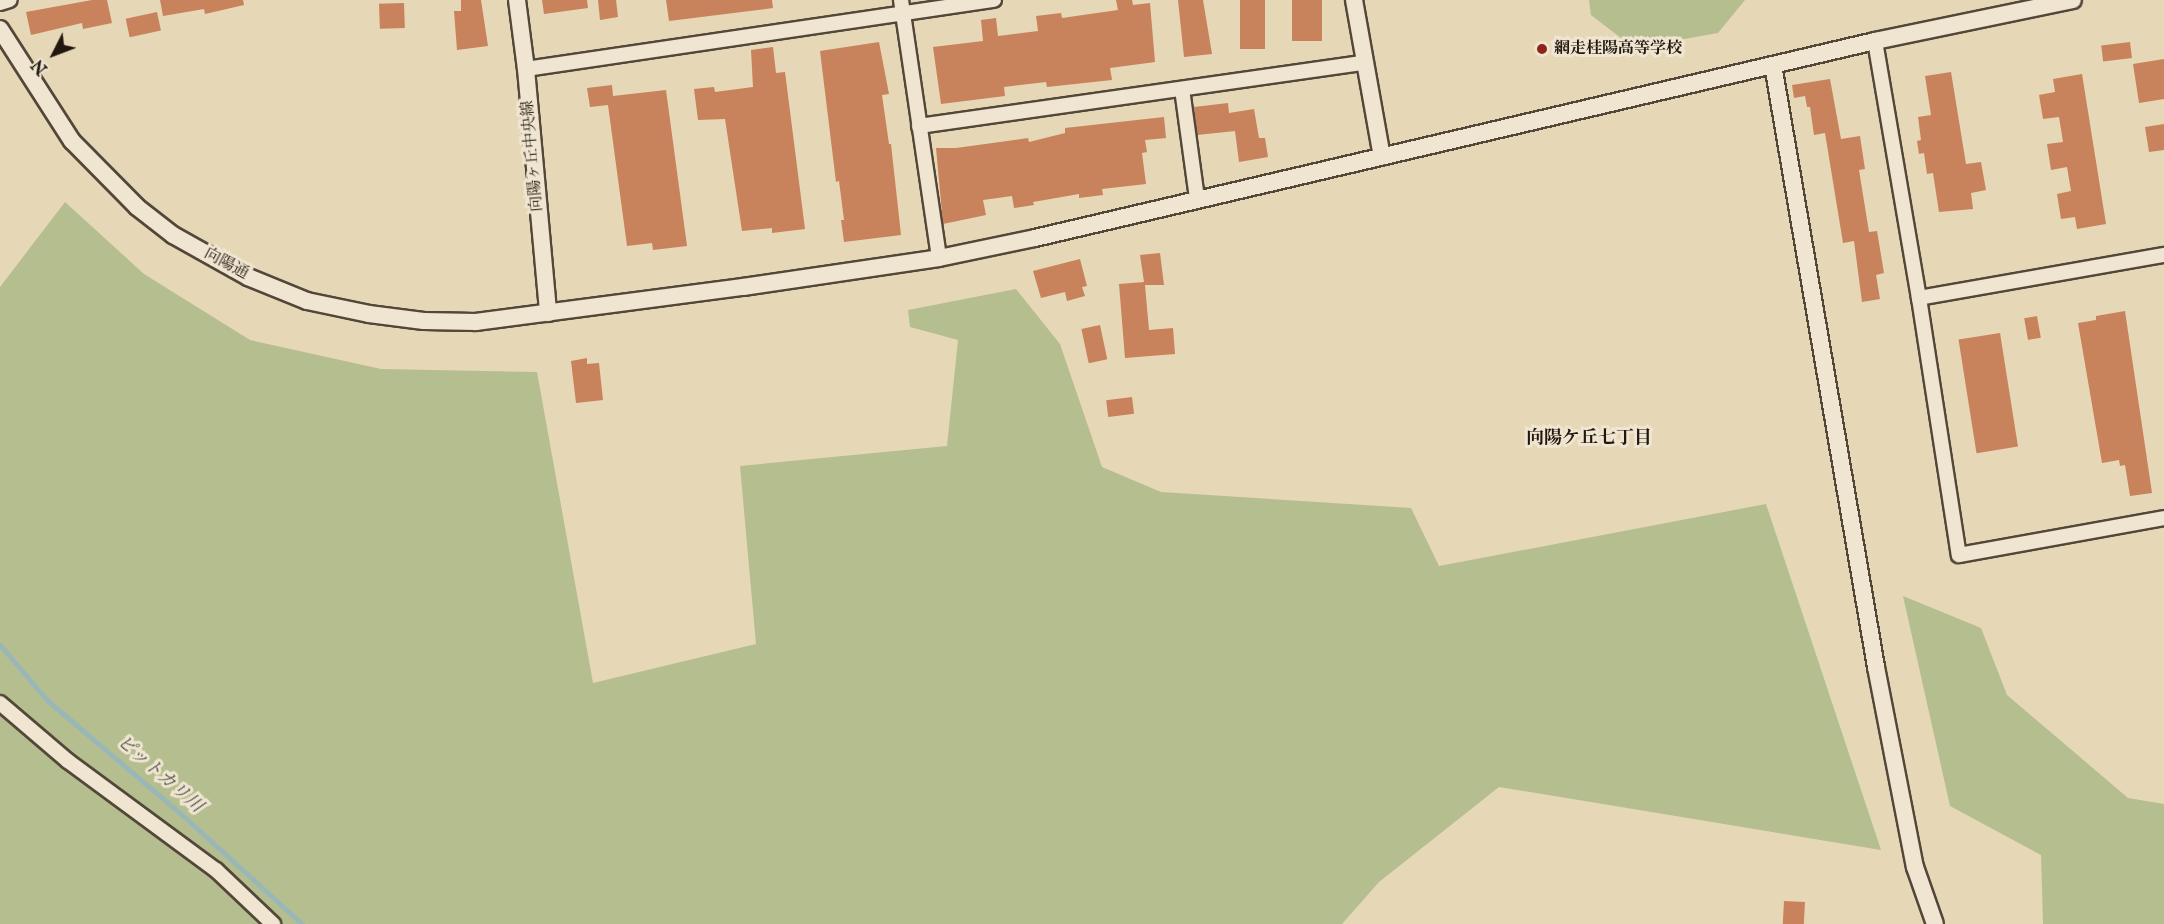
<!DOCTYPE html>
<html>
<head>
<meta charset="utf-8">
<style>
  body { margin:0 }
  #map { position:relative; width:2164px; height:924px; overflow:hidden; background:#e6d7b6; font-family:"IM FELL English","Noto Serif JP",serif }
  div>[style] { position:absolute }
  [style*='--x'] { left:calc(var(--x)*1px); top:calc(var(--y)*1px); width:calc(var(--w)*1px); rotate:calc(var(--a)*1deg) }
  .green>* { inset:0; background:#b5be8e }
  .stream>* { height:5px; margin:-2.5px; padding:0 2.5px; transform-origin:2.5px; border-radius:2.5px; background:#9ab7b8 }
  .building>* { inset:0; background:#c8825c; transform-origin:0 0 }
  .roads { filter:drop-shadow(2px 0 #524739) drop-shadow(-2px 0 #524739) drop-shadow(0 2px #524739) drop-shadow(0 -2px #524739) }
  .minor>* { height:14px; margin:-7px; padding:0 7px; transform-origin:7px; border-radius:7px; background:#efe5d0 }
  .tertiary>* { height:16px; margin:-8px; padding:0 8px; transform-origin:8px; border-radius:8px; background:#efe5d0 }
  .dots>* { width:16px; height:16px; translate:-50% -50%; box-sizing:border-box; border:3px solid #efe5d0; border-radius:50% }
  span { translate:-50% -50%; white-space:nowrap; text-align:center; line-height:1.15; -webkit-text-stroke:6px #efe5d0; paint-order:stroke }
  .poi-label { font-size:16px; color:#20170f; font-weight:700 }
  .left { translate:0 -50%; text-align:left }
  .street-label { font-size:16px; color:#20170f }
  .neighbourhood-label { font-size:18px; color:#20170f; font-weight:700 }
  .water-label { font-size:18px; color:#4b4f4a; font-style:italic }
  .north { position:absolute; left:24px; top:24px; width:60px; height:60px; -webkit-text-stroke:4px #efe5d0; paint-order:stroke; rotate:228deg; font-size:16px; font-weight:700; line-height:24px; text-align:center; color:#20170f }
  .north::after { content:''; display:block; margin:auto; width:21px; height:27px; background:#20170f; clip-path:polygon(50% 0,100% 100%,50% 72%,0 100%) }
</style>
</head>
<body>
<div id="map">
  <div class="green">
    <div style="clip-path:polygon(1589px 0,1745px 0,1718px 33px,1634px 48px,1591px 15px)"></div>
    <div style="clip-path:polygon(65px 202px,144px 274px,250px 340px,381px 369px,537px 372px,593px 683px,756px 644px,740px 466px,947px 446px,958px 340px,910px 327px,908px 310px,1016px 289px,1060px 344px,1102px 467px,1161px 492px,1411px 508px,1439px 566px,1766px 504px,1881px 850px,1499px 787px,1379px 882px,1342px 924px,0 924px,0 287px)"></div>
    <div style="clip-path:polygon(1903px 596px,1981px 628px,2007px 695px,2128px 798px,2164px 804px,2164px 924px,2043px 924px,2041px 855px,1950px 806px)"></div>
  </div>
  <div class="stream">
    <div style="--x:0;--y:645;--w:72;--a:49.5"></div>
    <div style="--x:47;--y:700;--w:175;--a:40.4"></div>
    <div style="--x:180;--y:813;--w:165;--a:42.3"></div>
  </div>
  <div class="building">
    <div style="clip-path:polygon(92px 0,107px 0,112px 23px,83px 29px,82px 23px,31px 35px,26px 12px)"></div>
    <div style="clip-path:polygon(160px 0,243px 0,244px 5px,205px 14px,204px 9px,163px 16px)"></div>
    <div style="clip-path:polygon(461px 0,481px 0,488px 46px,457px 50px,454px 11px,461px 11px)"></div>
    <div style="clip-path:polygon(542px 0,587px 0,588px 8px,544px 14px)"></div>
    <div style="clip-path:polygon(598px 0,616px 0,618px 17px,600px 20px)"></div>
    <div style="clip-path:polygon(666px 0,772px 0,773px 8px,669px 21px)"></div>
    <div style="clip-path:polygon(1116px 0,1132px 0,1133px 5px,1150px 3px,1155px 62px,1110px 68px,1112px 80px,1047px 87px,1046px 82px,1004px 87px,1005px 96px,941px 104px,933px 47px,983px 41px,981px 20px,996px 18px,998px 36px,1038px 31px,1036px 16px,1061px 13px,1062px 18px,1118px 10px)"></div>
    <div style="clip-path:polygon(1178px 0,1203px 0,1212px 54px,1184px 57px)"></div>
    <div style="left:1240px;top:0;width:25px;height:49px"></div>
    <div style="left:1292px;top:0;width:30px;height:41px"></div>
    <div style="left:404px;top:3px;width:25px;height:25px;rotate:88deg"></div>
    <div style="left:157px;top:12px;width:19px;height:32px;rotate:78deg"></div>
    <div style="clip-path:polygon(879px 42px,889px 94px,882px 95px,889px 144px,891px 144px,901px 235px,844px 242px,841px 220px,844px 220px,839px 181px,836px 182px,820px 51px)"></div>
    <div style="left:2130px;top:42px;width:16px;height:29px;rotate:83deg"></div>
    <div style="clip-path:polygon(773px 47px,776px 73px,785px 72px,805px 229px,772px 233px,772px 228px,742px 231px,725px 119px,698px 120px,694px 89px,714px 87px,715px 92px,753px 87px,751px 50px)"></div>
    <div style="clip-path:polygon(2164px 59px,2164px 99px,2139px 103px,2133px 64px)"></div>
    <div style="clip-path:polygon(1951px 72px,1966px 164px,1981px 162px,1986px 190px,1971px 193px,1973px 209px,1939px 212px,1933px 173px,1927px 174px,1924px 153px,1919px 154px,1917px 141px,1921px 140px,1918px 117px,1931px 115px,1925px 76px)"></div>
    <div style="clip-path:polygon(2082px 74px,2106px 224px,2077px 229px,2075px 217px,2061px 219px,2057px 194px,2071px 191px,2067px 167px,2051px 170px,2047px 144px,2063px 142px,2059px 117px,2043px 119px,2039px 95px,2055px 92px,2053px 79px)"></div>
    <div style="clip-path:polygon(1830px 79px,1841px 139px,1860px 136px,1865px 169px,1859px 170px,1869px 232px,1877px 231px,1884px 273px,1876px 275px,1880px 299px,1862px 302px,1854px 241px,1843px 243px,1825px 133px,1814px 135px,1810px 107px,1807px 107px,1805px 96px,1794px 98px,1792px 85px)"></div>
    <div style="clip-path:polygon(612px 85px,613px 96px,666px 90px,687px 246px,653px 250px,652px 243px,627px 246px,608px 105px,590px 107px,587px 88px)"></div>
    <div style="clip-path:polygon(1228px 103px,1229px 113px,1254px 109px,1259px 138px,1265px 138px,1268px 157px,1239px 162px,1235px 131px,1197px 135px,1194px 107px)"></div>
    <div style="clip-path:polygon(1164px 117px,1166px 138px,1145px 140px,1147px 152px,1142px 153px,1146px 184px,1102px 189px,1103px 195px,1079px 198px,1079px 194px,1033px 202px,1034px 205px,1014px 208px,1012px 196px,983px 200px,986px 215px,943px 224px,936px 148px,956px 148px,1028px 138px,1029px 142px,1065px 133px,1065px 128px)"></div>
    <div style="clip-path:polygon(2164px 124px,2164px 150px,2149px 152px,2145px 127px)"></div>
    <div style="clip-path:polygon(1160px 253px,1164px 285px,1145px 285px,1149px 330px,1173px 328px,1175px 354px,1125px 358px,1119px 284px,1144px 282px,1140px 255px)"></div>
    <div style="clip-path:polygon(1080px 259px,1087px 286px,1082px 287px,1085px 296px,1067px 301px,1065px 292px,1041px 298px,1033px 271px)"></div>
    <div style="clip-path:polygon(2125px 311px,2152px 493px,2130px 496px,2125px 465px,2120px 466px,2119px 460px,2102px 463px,2078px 323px,2096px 320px,2096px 316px)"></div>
    <div style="left:2037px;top:316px;width:22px;height:13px;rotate:80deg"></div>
    <div style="left:1100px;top:325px;width:35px;height:19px;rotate:78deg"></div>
    <div style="left:2000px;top:333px;width:115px;height:42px;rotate:81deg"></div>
    <div style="clip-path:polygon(587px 358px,587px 364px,599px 363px,603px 400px,576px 403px,571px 361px)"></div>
    <div style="left:1132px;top:397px;width:17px;height:26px;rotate:83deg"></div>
    <div style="left:1784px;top:901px;width:21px;height:23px;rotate:3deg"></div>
  </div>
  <div class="roads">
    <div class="minor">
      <div style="--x:901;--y:0;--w:261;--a:81.6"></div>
      <div style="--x:0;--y:3;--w:10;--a:-17"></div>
      <div style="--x:1875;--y:41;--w:261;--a:80.3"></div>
      <div style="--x:1919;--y:298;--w:260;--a:81.2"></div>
      <div style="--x:1959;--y:555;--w:208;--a:-10.2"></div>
      <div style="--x:526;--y:69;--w:473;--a:-8.4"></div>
      <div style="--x:1182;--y:89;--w:111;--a:82.2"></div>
      <div style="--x:919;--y:126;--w:449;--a:-8.1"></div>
      <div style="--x:1919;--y:298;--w:249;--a:-10"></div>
      <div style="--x:0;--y:703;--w:89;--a:40.5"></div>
      <div style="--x:68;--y:761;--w:184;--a:36.4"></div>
      <div style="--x:216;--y:870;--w:79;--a:43.5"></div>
    </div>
    <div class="tertiary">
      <div style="--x:517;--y:0;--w:70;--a:82.6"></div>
      <div style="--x:526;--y:69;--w:245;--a:84.8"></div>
      <div style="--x:1354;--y:0;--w:159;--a:79.9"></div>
      <div style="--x:0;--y:29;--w:133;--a:57.3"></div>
      <div style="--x:72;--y:141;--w:93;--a:45.4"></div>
      <div style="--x:137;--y:207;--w:46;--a:37.9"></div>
      <div style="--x:173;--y:235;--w:86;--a:29.2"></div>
      <div style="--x:248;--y:277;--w:64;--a:22.1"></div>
      <div style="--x:307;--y:301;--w:63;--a:11.8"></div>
      <div style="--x:369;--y:314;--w:55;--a:7.3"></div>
      <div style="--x:424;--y:321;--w:52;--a:1.1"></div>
      <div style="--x:476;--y:322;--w:269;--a:-7.5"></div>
      <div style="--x:743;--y:287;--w:198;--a:-8.4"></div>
      <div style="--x:939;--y:258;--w:98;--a:-11.8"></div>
      <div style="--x:1035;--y:238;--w:863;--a:-13.2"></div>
      <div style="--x:1875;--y:41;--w:202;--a:-11.7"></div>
      <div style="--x:1773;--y:65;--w:611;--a:80.29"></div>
      <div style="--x:1876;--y:667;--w:204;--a:79"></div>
      <div style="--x:1915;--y:867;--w:60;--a:70.7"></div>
    </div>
  </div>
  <div class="dots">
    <div style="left:1542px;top:49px;background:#8f2418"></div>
  </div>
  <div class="poi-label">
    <span class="left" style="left:1554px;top:49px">網走桂陽高等学校</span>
  </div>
  <div class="street-label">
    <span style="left:533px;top:156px;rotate:-95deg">向陽ヶ丘中央線</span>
    <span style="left:226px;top:264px;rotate:28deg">向陽通</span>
  </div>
  <div class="neighbourhood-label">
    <span style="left:1589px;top:439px">向陽ケ丘七丁目</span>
  </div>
  <div class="water-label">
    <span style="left:159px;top:775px;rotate:41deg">ピットカリ川</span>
  </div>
  <div class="north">N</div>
</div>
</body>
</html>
